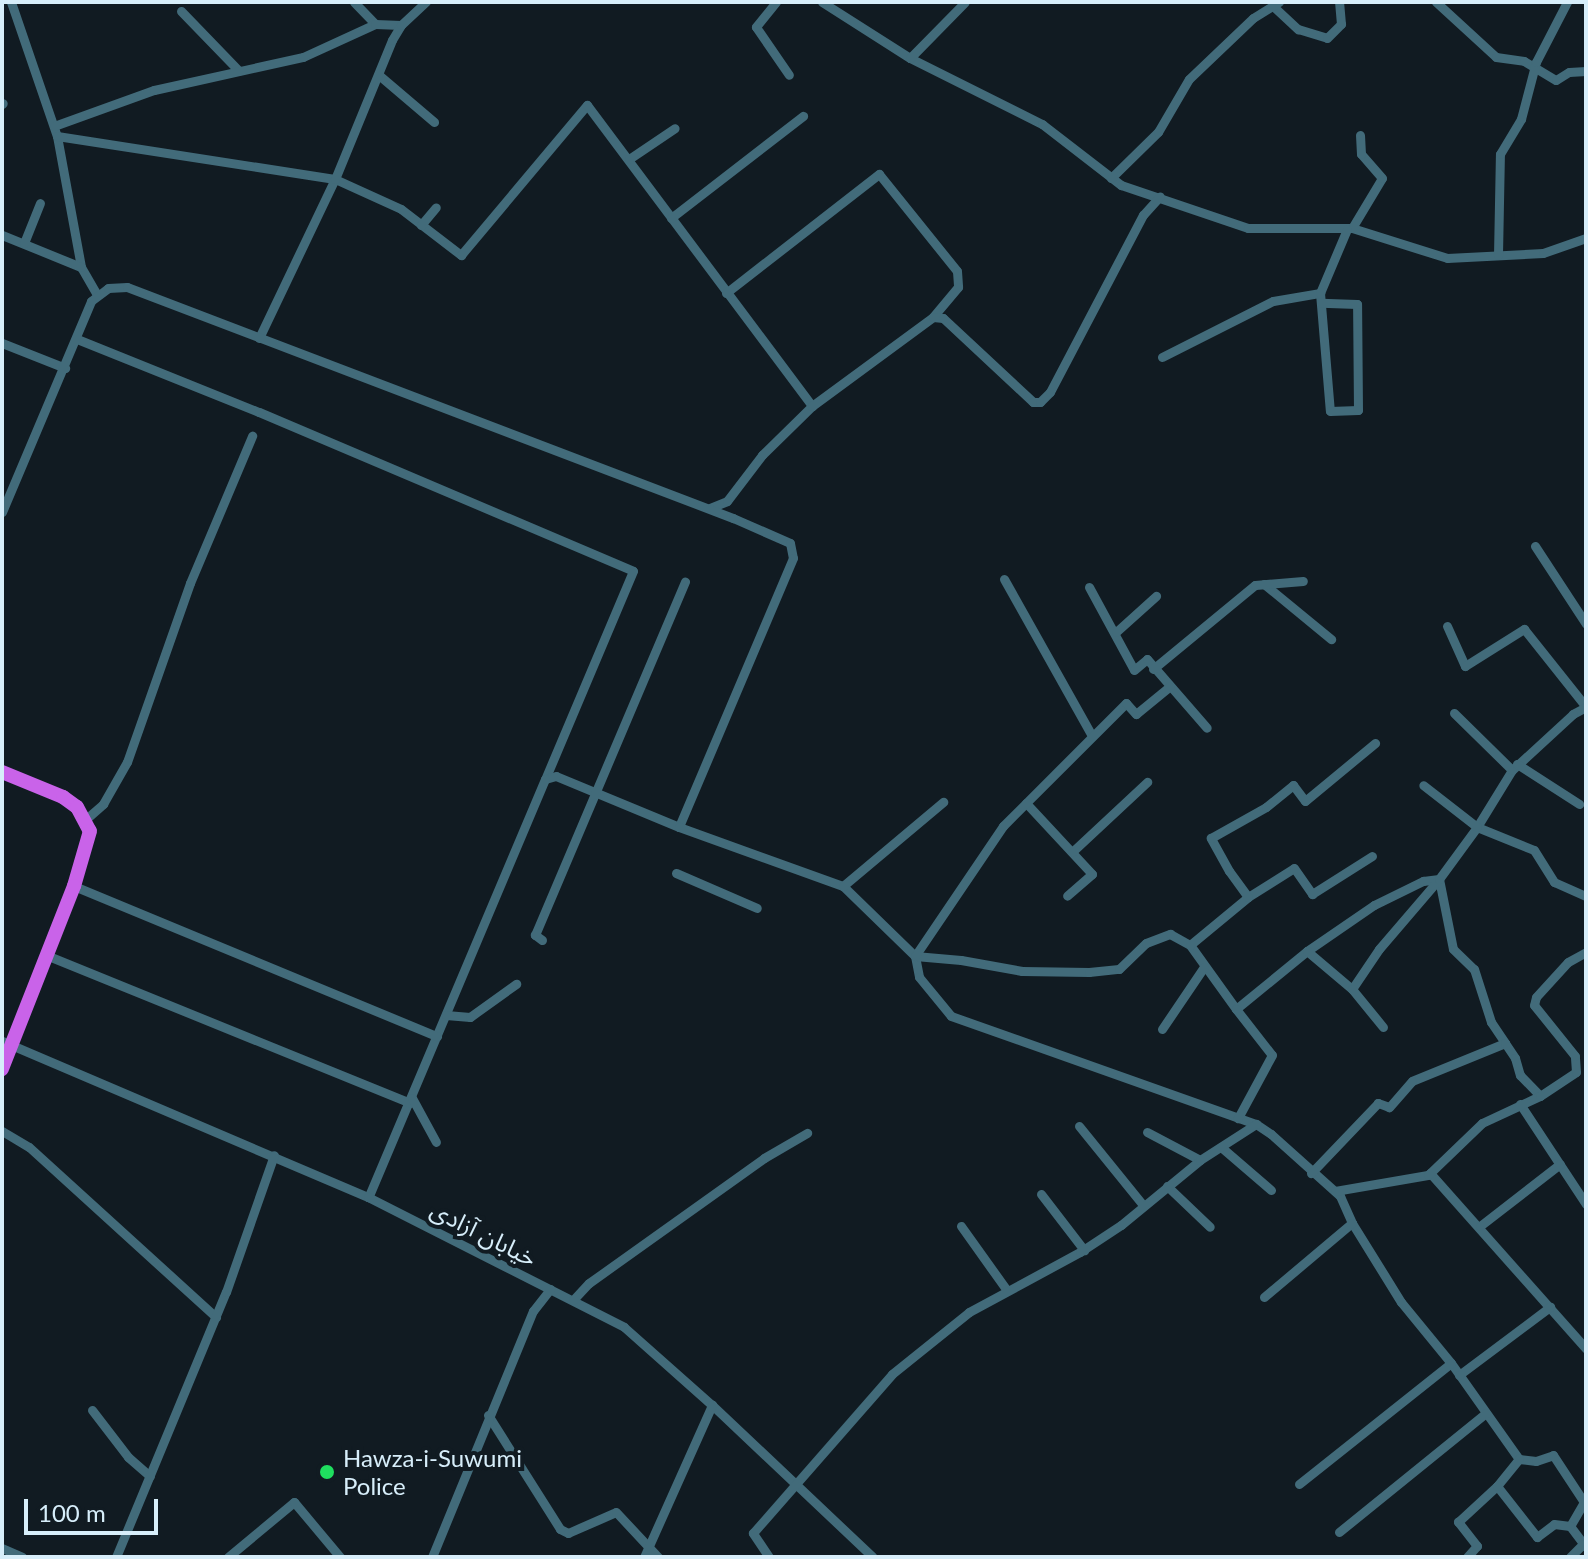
<!DOCTYPE html>
<html>
<head>
<meta charset="utf-8">
<style>
  body { margin:0 }
  #map { position:relative; width:1588px; height:1559px; overflow:hidden; background:#111b22; font-family:Lato,"Noto Sans Arabic",sans-serif }
  div>[style] { position:absolute }
  [style*='--x'] { left:calc(var(--x)*1px); top:calc(var(--y)*1px); width:calc(var(--w)*1px); rotate:calc(var(--a)*1deg) }
  .minor>* { height:9px; margin:-4.5px; padding:0 4.5px; transform-origin:4.5px; border-radius:4.5px; background:#426b7a }
  .highway>* { height:14px; margin:-7px; padding:0 7px; transform-origin:7px; border-radius:7px; background:#c963e9 }
  .dots>* { width:22px; height:22px; translate:-50% -50%; box-sizing:border-box; border:4px solid #111b22; border-radius:50% }
  span { translate:-50% -50%; white-space:nowrap; text-align:center; line-height:1.15; -webkit-text-stroke:8px #111b22; paint-order:stroke }
  .street-label { font-size:24px; color:#d7eefa }
  .poi-label { font-size:24px; color:#d7eefa }
  .left { translate:0 -50%; text-align:left }
  .frame { position:absolute; inset:0; border:4px solid #d7eefa; pointer-events:none }
  .scale { position:absolute; left:24px; top:1499px; width:134px; height:36px; box-sizing:border-box; border:4px solid #d7eefa; border-top:0; padding-left:10px; font-size:24px; line-height:28px; white-space:nowrap; color:#d7eefa; -webkit-text-stroke:6px #111b22; paint-order:stroke }
</style>
</head>
<body>
<div id="map">
  <div class="minor">
    <div style="--x:11;--y:2;--w:142;--a:71.1"></div>
    <div style="--x:57;--y:136;--w:133;--a:79.6"></div>
    <div style="--x:81;--y:267;--w:32;--a:60"></div>
    <div style="--x:354;--y:2;--w:30;--a:46"></div>
    <div style="--x:776;--y:2;--w:32;--a:129"></div>
    <div style="--x:756;--y:27;--w:58;--a:55.5"></div>
    <div style="--x:822;--y:2;--w:104;--a:32.5"></div>
    <div style="--x:910;--y:58;--w:148;--a:26.6"></div>
    <div style="--x:1042;--y:124;--w:100;--a:37.7"></div>
    <div style="--x:1121;--y:185;--w:134;--a:18.7"></div>
    <div style="--x:1248;--y:228;--w:104;--a:0"></div>
    <div style="--x:1352;--y:228;--w:100;--a:17.5"></div>
    <div style="--x:1447;--y:258;--w:96;--a:-3"></div>
    <div style="--x:1543;--y:253;--w:46;--a:-19.2"></div>
    <div style="--x:1436;--y:2;--w:81;--a:42.5"></div>
    <div style="--x:1496;--y:57;--w:28;--a:8"></div>
    <div style="--x:1524;--y:61;--w:37;--a:31"></div>
    <div style="--x:1556;--y:80;--w:15;--a:-32"></div>
    <div style="--x:1569;--y:72;--w:17;--a:-3"></div>
    <div style="--x:1274;--y:7;--w:33;--a:43"></div>
    <div style="--x:1298;--y:29;--w:30;--a:17"></div>
    <div style="--x:1327;--y:38;--w:20;--a:-45"></div>
    <div style="--x:1341;--y:24;--w:22;--a:-95"></div>
    <div style="--x:181;--y:11;--w:83;--a:46"></div>
    <div style="--x:910;--y:58;--w:78;--a:-45.5"></div>
    <div style="--x:380;--y:76;--w:71;--a:40.4"></div>
    <div style="--x:2;--y:104;--w:1;--a:-45"></div>
    <div style="--x:54;--y:126;--w:106;--a:-19.8"></div>
    <div style="--x:154;--y:90;--w:153;--a:-12.5"></div>
    <div style="--x:303;--y:57;--w:79;--a:-24.6"></div>
    <div style="--x:375;--y:24;--w:26;--a:2"></div>
    <div style="--x:57;--y:136;--w:281;--a:8.8"></div>
    <div style="--x:335;--y:179;--w:72;--a:24.4"></div>
    <div style="--x:401;--y:209;--w:76;--a:37.5"></div>
    <div style="--x:461;--y:255;--w:196;--a:-50"></div>
    <div style="--x:587;--y:105;--w:376;--a:53.2"></div>
    <div style="--x:629;--y:159;--w:55;--a:-34"></div>
    <div style="--x:1111;--y:178;--w:66;--a:-44.4"></div>
    <div style="--x:1158;--y:132;--w:61;--a:-59.7"></div>
    <div style="--x:1189;--y:79;--w:88;--a:-43.6"></div>
    <div style="--x:1253;--y:18;--w:31;--a:-32"></div>
    <div style="--x:671;--y:218;--w:167;--a:-37.7"></div>
    <div style="--x:421;--y:225;--w:23;--a:-50"></div>
    <div style="--x:1352;--y:228;--w:58;--a:-59"></div>
    <div style="--x:1382;--y:178;--w:32;--a:-131"></div>
    <div style="--x:1361;--y:154;--w:19;--a:-93"></div>
    <div style="--x:2;--y:235;--w:85;--a:22.1"></div>
    <div style="--x:24;--y:243;--w:43;--a:-68.2"></div>
    <div style="--x:1498;--y:255;--w:101;--a:-88.9"></div>
    <div style="--x:1500;--y:154;--w:41;--a:-59"></div>
    <div style="--x:1521;--y:119;--w:59;--a:-75.3"></div>
    <div style="--x:1536;--y:62;--w:68;--a:-62.7"></div>
    <div style="--x:726;--y:293;--w:194;--a:-37.9"></div>
    <div style="--x:879;--y:174;--w:124;--a:51.2"></div>
    <div style="--x:957;--y:271;--w:16;--a:86"></div>
    <div style="--x:958;--y:287;--w:39;--a:130"></div>
    <div style="--x:1320;--y:293;--w:118;--a:85.2"></div>
    <div style="--x:1330;--y:411;--w:28;--a:-2"></div>
    <div style="--x:1358;--y:410;--w:106;--a:-90.5"></div>
    <div style="--x:1357;--y:304;--w:36;--a:-178"></div>
    <div style="--x:259;--y:338;--w:176;--a:-64.5"></div>
    <div style="--x:335;--y:179;--w:150;--a:-67.7"></div>
    <div style="--x:392;--y:40;--w:17;--a:-59"></div>
    <div style="--x:401;--y:25;--w:34;--a:-43"></div>
    <div style="--x:77;--y:339;--w:196;--a:21.9"></div>
    <div style="--x:259;--y:412;--w:406;--a:23"></div>
    <div style="--x:633;--y:571;--w:226;--a:112.9"></div>
    <div style="--x:2;--y:343;--w:68;--a:21.6"></div>
    <div style="--x:1162;--y:357;--w:124;--a:-26.8"></div>
    <div style="--x:1273;--y:301;--w:48;--a:-9.7"></div>
    <div style="--x:1320;--y:293;--w:69;--a:-67.1"></div>
    <div style="--x:710;--y:508;--w:18;--a:-22"></div>
    <div style="--x:727;--y:501;--w:58;--a:-52.7"></div>
    <div style="--x:762;--y:455;--w:70;--a:-44.4"></div>
    <div style="--x:812;--y:406;--w:150;--a:-36.3"></div>
    <div style="--x:933;--y:317;--w:10;--a:6"></div>
    <div style="--x:943;--y:318;--w:123;--a:43"></div>
    <div style="--x:1033;--y:402;--w:7;--a:0"></div>
    <div style="--x:1040;--y:402;--w:14;--a:-45"></div>
    <div style="--x:1050;--y:392;--w:200;--a:-62.3"></div>
    <div style="--x:1143;--y:215;--w:25;--a:-48"></div>
    <div style="--x:2;--y:512;--w:229;--a:-67.1"></div>
    <div style="--x:91;--y:301;--w:21;--a:-37"></div>
    <div style="--x:108;--y:288;--w:19;--a:-3"></div>
    <div style="--x:127;--y:287;--w:649;--a:20.87"></div>
    <div style="--x:733;--y:518;--w:62;--a:23.7"></div>
    <div style="--x:790;--y:543;--w:15;--a:79"></div>
    <div style="--x:793;--y:558;--w:292;--a:113"></div>
    <div style="--x:679;--y:827;--w:133;--a:-157.5"></div>
    <div style="--x:556;--y:776;--w:11;--a:165"></div>
    <div style="--x:545;--y:779;--w:454;--a:112.9"></div>
    <div style="--x:1535;--y:546;--w:93;--a:56.8"></div>
    <div style="--x:1004;--y:579;--w:180;--a:60.7"></div>
    <div style="--x:1264;--y:584;--w:87;--a:39.4"></div>
    <div style="--x:1089;--y:587;--w:94;--a:61.5"></div>
    <div style="--x:1134;--y:670;--w:17;--a:-40"></div>
    <div style="--x:1147;--y:659;--w:91;--a:49"></div>
    <div style="--x:1447;--y:626;--w:44;--a:65.8"></div>
    <div style="--x:1465;--y:666;--w:70;--a:-32.1"></div>
    <div style="--x:1524;--y:629;--w:100;--a:51.5"></div>
    <div style="--x:1116;--y:632;--w:54;--a:-42"></div>
    <div style="--x:1153;--y:669;--w:132;--a:-39.5"></div>
    <div style="--x:1255;--y:585;--w:48;--a:-4.8"></div>
    <div style="--x:1586;--y:707;--w:15;--a:152"></div>
    <div style="--x:1573;--y:714;--w:83;--a:137.4"></div>
    <div style="--x:1512;--y:770;--w:67;--a:121.6"></div>
    <div style="--x:1477;--y:827;--w:61;--a:22"></div>
    <div style="--x:1534;--y:850;--w:38;--a:58"></div>
    <div style="--x:1554;--y:882;--w:35;--a:24"></div>
    <div style="--x:1454;--y:713;--w:81;--a:44.5"></div>
    <div style="--x:1517;--y:764;--w:74;--a:32.8"></div>
    <div style="--x:1026;--y:803;--w:97;--a:47.1"></div>
    <div style="--x:1092;--y:874;--w:33;--a:139"></div>
    <div style="--x:86;--y:819;--w:23;--a:-41"></div>
    <div style="--x:103;--y:804;--w:48;--a:-60.3"></div>
    <div style="--x:127;--y:762;--w:190;--a:-70.6"></div>
    <div style="--x:190;--y:583;--w:160;--a:-67.1"></div>
    <div style="--x:679;--y:827;--w:174;--a:19.8"></div>
    <div style="--x:843;--y:886;--w:100;--a:44.2"></div>
    <div style="--x:915;--y:956;--w:21;--a:79"></div>
    <div style="--x:919;--y:977;--w:50;--a:50.6"></div>
    <div style="--x:951;--y:1016;--w:324;--a:19.5"></div>
    <div style="--x:1256;--y:1124;--w:18;--a:34"></div>
    <div style="--x:1271;--y:1134;--w:93;--a:41.9"></div>
    <div style="--x:1340;--y:1196;--w:30;--a:66"></div>
    <div style="--x:1352;--y:1223;--w:93;--a:58.2"></div>
    <div style="--x:1401;--y:1302;--w:79;--a:50.7"></div>
    <div style="--x:1451;--y:1363;--w:118;--a:54.7"></div>
    <div style="--x:1519;--y:1459;--w:17;--a:7"></div>
    <div style="--x:1536;--y:1461;--w:18;--a:-19"></div>
    <div style="--x:1553;--y:1455;--w:56;--a:56.6"></div>
    <div style="--x:1584;--y:1502;--w:28;--a:120"></div>
    <div style="--x:1570;--y:1526;--w:26;--a:53"></div>
    <div style="--x:1072;--y:852;--w:103;--a:-43"></div>
    <div style="--x:676;--y:873;--w:88;--a:23.4"></div>
    <div style="--x:74;--y:886;--w:393;--a:22.5"></div>
    <div style="--x:843;--y:886;--w:131;--a:-40"></div>
    <div style="--x:1248;--y:897;--w:54;--a:-32.2"></div>
    <div style="--x:1294;--y:868;--w:32;--a:55"></div>
    <div style="--x:1312;--y:894;--w:71;--a:-32.3"></div>
    <div style="--x:542;--y:940;--w:9;--a:-144"></div>
    <div style="--x:535;--y:935;--w:384;--a:-67"></div>
    <div style="--x:1190;--y:945;--w:79;--a:54.3"></div>
    <div style="--x:1236;--y:1009;--w:92;--a:-39.2"></div>
    <div style="--x:1307;--y:951;--w:81;--a:-34.5"></div>
    <div style="--x:1374;--y:905;--w:55;--a:-26.1"></div>
    <div style="--x:1423;--y:881;--w:16;--a:-7"></div>
    <div style="--x:1439;--y:879;--w:71;--a:78.7"></div>
    <div style="--x:1453;--y:949;--w:29;--a:44"></div>
    <div style="--x:1474;--y:969;--w:56;--a:72.2"></div>
    <div style="--x:1491;--y:1022;--w:25;--a:56"></div>
    <div style="--x:1505;--y:1043;--w:100;--a:157.8"></div>
    <div style="--x:1412;--y:1081;--w:35;--a:131"></div>
    <div style="--x:1389;--y:1107;--w:12;--a:-160"></div>
    <div style="--x:1378;--y:1103;--w:97;--a:133.7"></div>
    <div style="--x:1307;--y:951;--w:59;--a:40.2"></div>
    <div style="--x:1352;--y:989;--w:48;--a:-56"></div>
    <div style="--x:1379;--y:949;--w:92;--a:-49.4"></div>
    <div style="--x:1439;--y:879;--w:64;--a:-53.8"></div>
    <div style="--x:1477;--y:827;--w:68;--a:-142.1"></div>
    <div style="--x:46;--y:955;--w:393;--a:22.1"></div>
    <div style="--x:915;--y:956;--w:46;--a:5"></div>
    <div style="--x:961;--y:960;--w:62;--a:10.2"></div>
    <div style="--x:1022;--y:971;--w:67;--a:0.9"></div>
    <div style="--x:1089;--y:972;--w:30;--a:-6"></div>
    <div style="--x:1119;--y:969;--w:37;--a:-44"></div>
    <div style="--x:1146;--y:943;--w:26;--a:-21"></div>
    <div style="--x:1170;--y:934;--w:23;--a:29"></div>
    <div style="--x:1190;--y:945;--w:75;--a:-39.6"></div>
    <div style="--x:1248;--y:897;--w:32;--a:-126"></div>
    <div style="--x:1229;--y:871;--w:38;--a:-119"></div>
    <div style="--x:1211;--y:838;--w:63;--a:-29.4"></div>
    <div style="--x:1266;--y:807;--w:35;--a:-39"></div>
    <div style="--x:1293;--y:785;--w:20;--a:53"></div>
    <div style="--x:1305;--y:801;--w:91;--a:-39.6"></div>
    <div style="--x:915;--y:956;--w:157;--a:-55.9"></div>
    <div style="--x:1003;--y:826;--w:174;--a:-45"></div>
    <div style="--x:1126;--y:703;--w:15;--a:48"></div>
    <div style="--x:1136;--y:714;--w:43;--a:-39.3"></div>
    <div style="--x:1352;--y:989;--w:49;--a:50.8"></div>
    <div style="--x:1236;--y:1009;--w:58;--a:52"></div>
    <div style="--x:1272;--y:1055;--w:72;--a:118.4"></div>
    <div style="--x:446;--y:1015;--w:24;--a:5"></div>
    <div style="--x:470;--y:1017;--w:57;--a:-35.7"></div>
    <div style="--x:1162;--y:1029;--w:75;--a:-55.9"></div>
    <div style="--x:2;--y:1041;--w:398;--a:23.1"></div>
    <div style="--x:368;--y:1197;--w:287;--a:26.9"></div>
    <div style="--x:624;--y:1327;--w:118;--a:41.6"></div>
    <div style="--x:712;--y:1405;--w:221;--a:43.4"></div>
    <div style="--x:1505;--y:1043;--w:18;--a:56"></div>
    <div style="--x:1515;--y:1058;--w:18;--a:74"></div>
    <div style="--x:1520;--y:1075;--w:29;--a:46"></div>
    <div style="--x:412;--y:1098;--w:50;--a:61.4"></div>
    <div style="--x:1520;--y:1104;--w:120;--a:56.6"></div>
    <div style="--x:1079;--y:1126;--w:102;--a:51"></div>
    <div style="--x:2;--y:1131;--w:31;--a:31"></div>
    <div style="--x:29;--y:1147;--w:253;--a:42.3"></div>
    <div style="--x:1147;--y:1132;--w:60;--a:27.8"></div>
    <div style="--x:1221;--y:1147;--w:66;--a:40.7"></div>
    <div style="--x:1430;--y:1173;--w:235;--a:48.4"></div>
    <div style="--x:1167;--y:1186;--w:59;--a:43.6"></div>
    <div style="--x:1335;--y:1191;--w:94;--a:-9.8"></div>
    <div style="--x:1428;--y:1175;--w:75;--a:-43.9"></div>
    <div style="--x:1482;--y:1123;--w:64;--a:-25"></div>
    <div style="--x:1540;--y:1096;--w:43;--a:-33.7"></div>
    <div style="--x:1576;--y:1072;--w:16;--a:-94"></div>
    <div style="--x:1575;--y:1056;--w:65;--a:-128.8"></div>
    <div style="--x:1534;--y:1005;--w:8;--a:-76"></div>
    <div style="--x:1536;--y:997;--w:47;--a:-47.6"></div>
    <div style="--x:1568;--y:962;--w:21;--a:-29"></div>
    <div style="--x:1041;--y:1194;--w:71;--a:52.5"></div>
    <div style="--x:961;--y:1226;--w:77;--a:54.5"></div>
    <div style="--x:1480;--y:1226;--w:101;--a:-37.8"></div>
    <div style="--x:1264;--y:1297;--w:115;--a:-40.1"></div>
    <div style="--x:573;--y:1300;--w:23;--a:-47"></div>
    <div style="--x:589;--y:1283;--w:215;--a:-35.5"></div>
    <div style="--x:764;--y:1158;--w:50;--a:-30.2"></div>
    <div style="--x:1459;--y:1375;--w:114;--a:-36.8"></div>
    <div style="--x:92;--y:1410;--w:59;--a:52.5"></div>
    <div style="--x:128;--y:1457;--w:29;--a:41"></div>
    <div style="--x:488;--y:1415;--w:135;--a:57.7"></div>
    <div style="--x:560;--y:1529;--w:9;--a:27"></div>
    <div style="--x:568;--y:1533;--w:52;--a:-23.6"></div>
    <div style="--x:616;--y:1512;--w:62;--a:47"></div>
    <div style="--x:1299;--y:1484;--w:194;--a:-38.5"></div>
    <div style="--x:1497;--y:1486;--w:65;--a:51.9"></div>
    <div style="--x:1537;--y:1537;--w:21;--a:-37"></div>
    <div style="--x:1554;--y:1524;--w:16;--a:7"></div>
    <div style="--x:1339;--y:1532;--w:189;--a:-39"></div>
    <div style="--x:2;--y:1548;--w:22;--a:24"></div>
    <div style="--x:116;--y:1557;--w:287;--a:-67.5"></div>
    <div style="--x:226;--y:1292;--w:145;--a:-70.7"></div>
    <div style="--x:228;--y:1557;--w:86;--a:-39.8"></div>
    <div style="--x:294;--y:1502;--w:72;--a:50.1"></div>
    <div style="--x:432;--y:1557;--w:266;--a:-67.7"></div>
    <div style="--x:533;--y:1311;--w:28;--a:-52"></div>
    <div style="--x:644;--y:1557;--w:167;--a:-65.9"></div>
    <div style="--x:769;--y:1557;--w:29;--a:-124"></div>
    <div style="--x:753;--y:1533;--w:211;--a:-48.8"></div>
    <div style="--x:892;--y:1374;--w:99;--a:-38.8"></div>
    <div style="--x:969;--y:1312;--w:126;--a:-28.4"></div>
    <div style="--x:1080;--y:1252;--w:49;--a:-33.4"></div>
    <div style="--x:1121;--y:1225;--w:102;--a:-39.4"></div>
    <div style="--x:1200;--y:1160;--w:67;--a:-32.7"></div>
    <div style="--x:1467;--y:1557;--w:15;--a:-48"></div>
    <div style="--x:1477;--y:1546;--w:31;--a:-128"></div>
    <div style="--x:1458;--y:1522;--w:53;--a:-42.7"></div>
    <div style="--x:1497;--y:1486;--w:35;--a:-51"></div>
    <div style="--x:1570;--y:1557;--w:18;--a:-45"></div>
  </div>
  <div class="highway">
    <div style="--x:2;--y:772;--w:66;--a:22.3"></div>
    <div style="--x:63;--y:797;--w:17;--a:36"></div>
    <div style="--x:77;--y:807;--w:27;--a:62"></div>
    <div style="--x:90;--y:831;--w:57;--a:106.2"></div>
    <div style="--x:74;--y:886;--w:197;--a:111.5"></div>
  </div>
  <div class="dots">
    <div style="left:327px;top:1472px;background:#1fde5f"></div>
  </div>
  <div class="street-label">
    <span style="left:484px;top:1233px;rotate:27deg">خیابان آزادی</span>
  </div>
  <div class="poi-label">
    <span class="left" style="left:343px;top:1472px">Hawza-i-Suwumi<br>Police</span>
  </div>
  <div class="frame"></div>
  <div class="scale">100 m</div>
</div>
</body>
</html>
